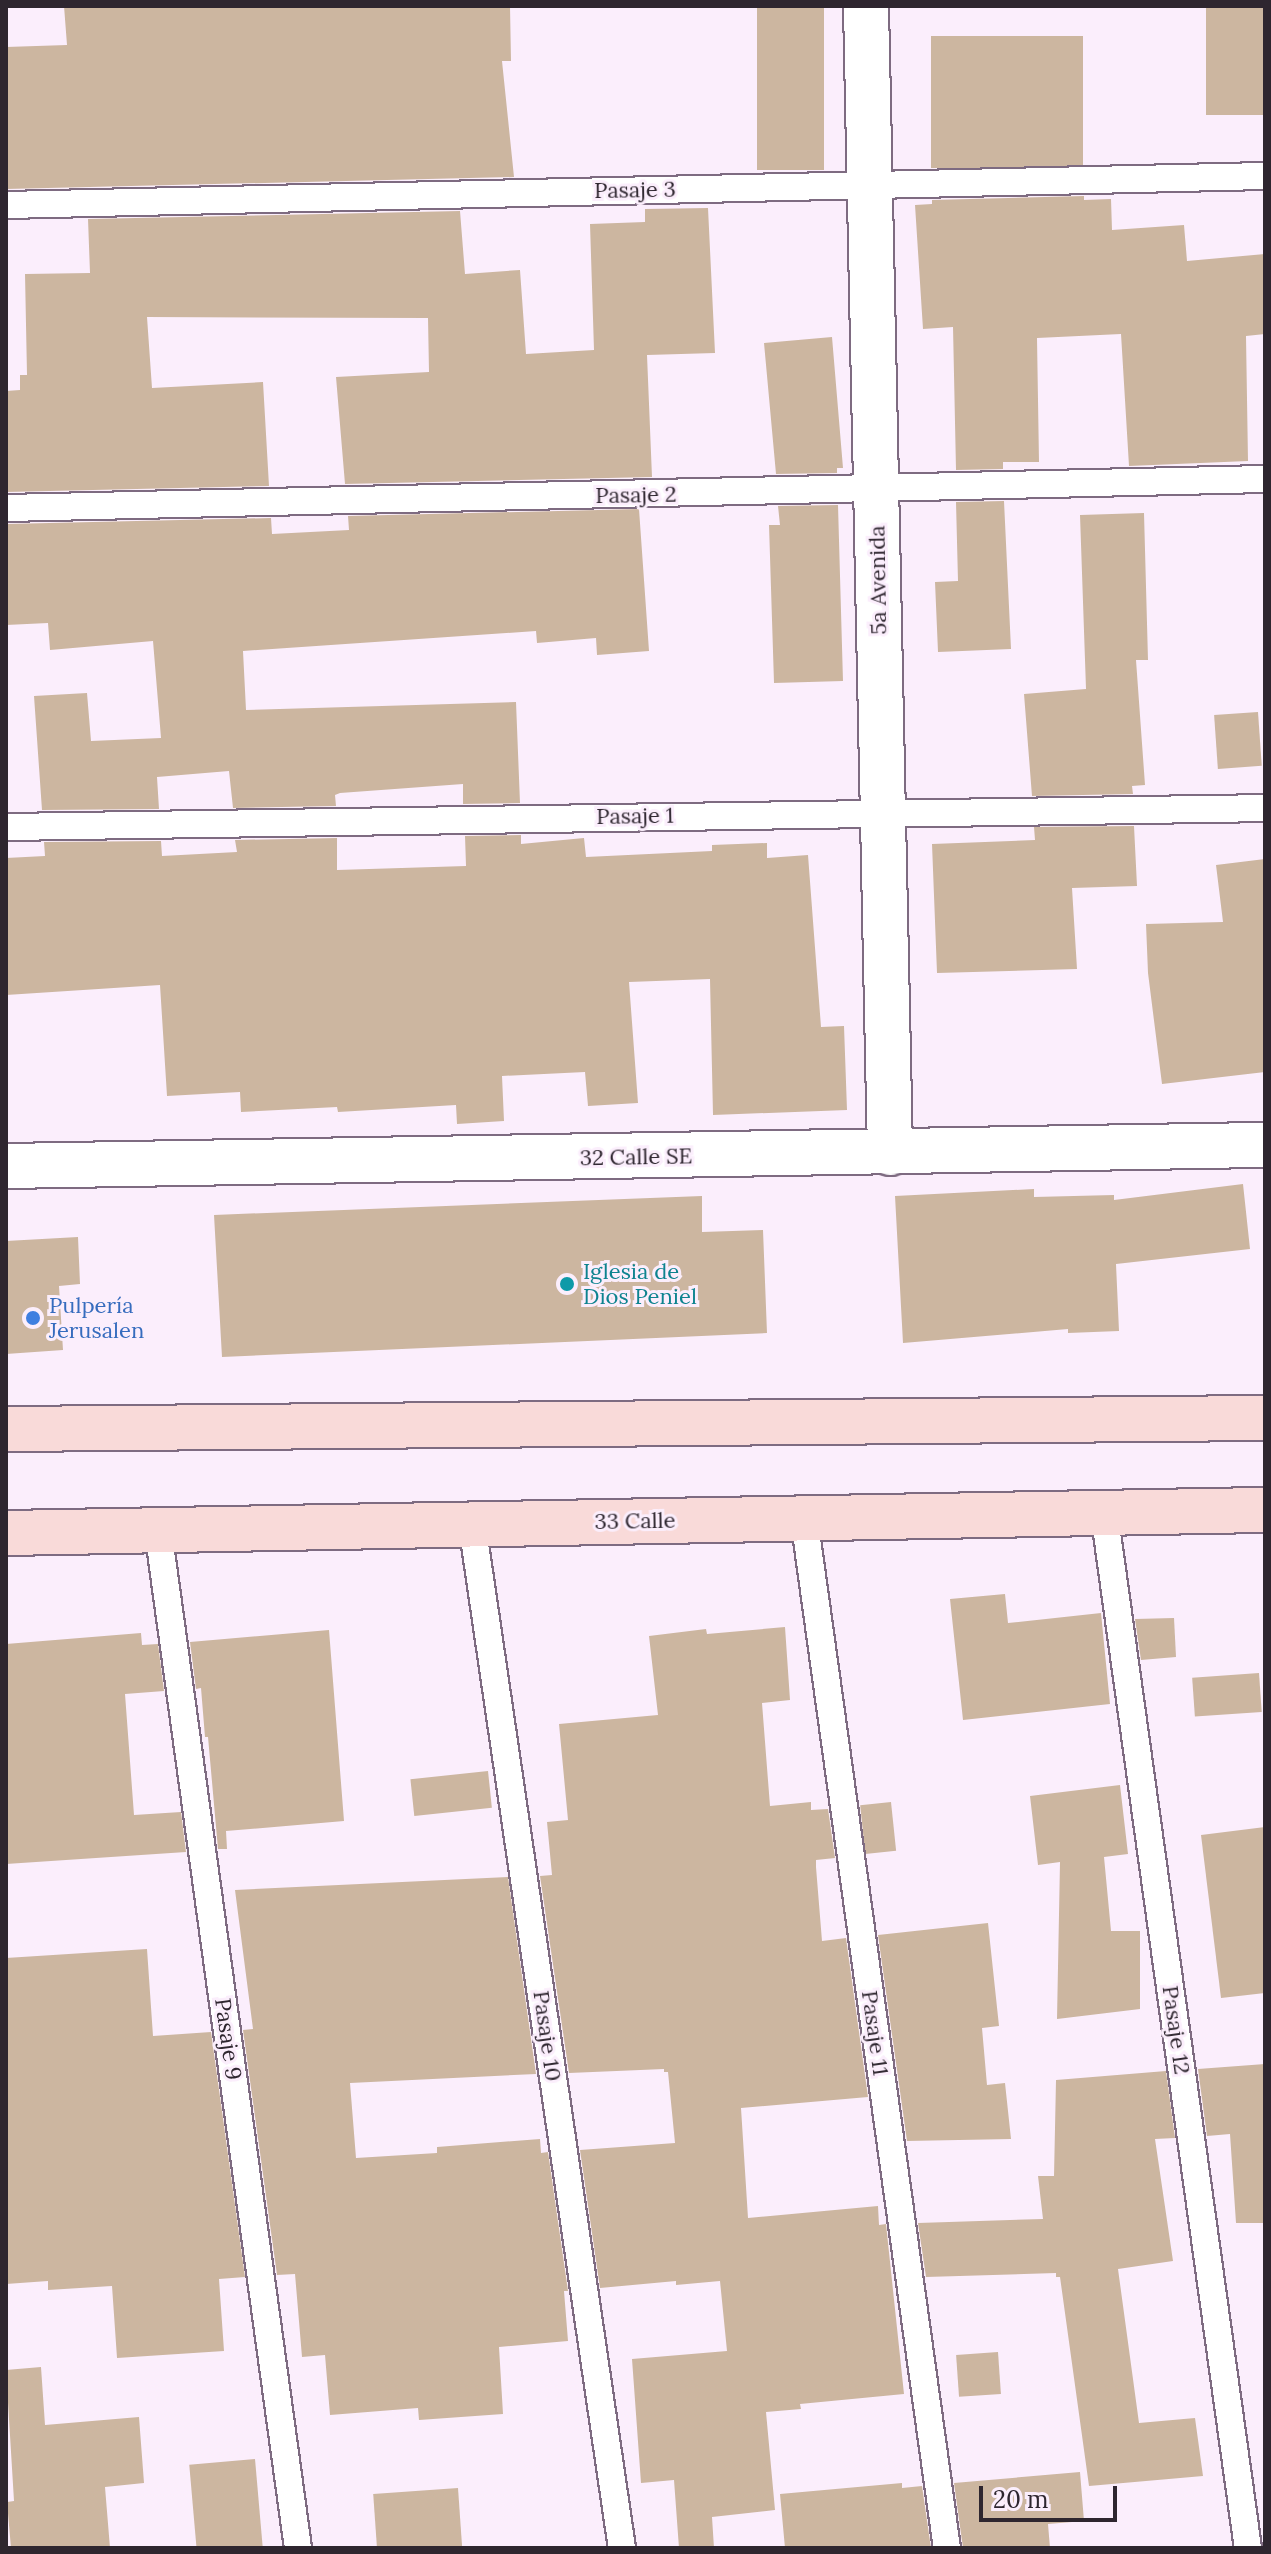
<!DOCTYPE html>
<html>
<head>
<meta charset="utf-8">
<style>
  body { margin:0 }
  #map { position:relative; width:1271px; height:2554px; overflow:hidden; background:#fbeefc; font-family:Lora,serif }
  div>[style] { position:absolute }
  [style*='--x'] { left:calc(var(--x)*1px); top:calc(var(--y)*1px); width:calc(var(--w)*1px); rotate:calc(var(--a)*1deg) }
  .building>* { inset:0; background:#ccb6a0; transform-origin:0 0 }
  .roads { filter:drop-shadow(2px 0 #7e6b81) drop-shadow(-2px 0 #7e6b81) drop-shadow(0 2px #7e6b81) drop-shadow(0 -2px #7e6b81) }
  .service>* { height:26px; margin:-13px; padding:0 13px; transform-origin:13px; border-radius:13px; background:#fff }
  .minor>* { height:44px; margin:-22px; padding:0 22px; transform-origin:22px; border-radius:22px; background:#fff }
  .primary>* { height:44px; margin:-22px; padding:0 22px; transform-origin:22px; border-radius:22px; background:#f9dad9 }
  .dots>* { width:22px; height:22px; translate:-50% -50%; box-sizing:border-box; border:4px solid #fbeefc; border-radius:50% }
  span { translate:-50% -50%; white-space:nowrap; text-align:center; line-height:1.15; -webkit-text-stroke:6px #fbeefc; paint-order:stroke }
  .street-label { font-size:22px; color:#2e262f }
  .culture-label { font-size:22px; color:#0d838f }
  .left { translate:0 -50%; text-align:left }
  .shop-label { font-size:22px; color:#366cbe }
  .frame { position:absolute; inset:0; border:8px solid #2e262f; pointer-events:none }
  .scale { position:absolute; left:979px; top:2486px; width:138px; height:36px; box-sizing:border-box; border:4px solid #2e262f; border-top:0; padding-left:10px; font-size:24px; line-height:28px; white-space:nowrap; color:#2e262f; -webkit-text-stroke:6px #fbeefc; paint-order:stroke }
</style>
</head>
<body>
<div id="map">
  <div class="building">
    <div style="clip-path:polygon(64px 6px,510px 6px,511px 61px,502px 61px,514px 177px,6px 189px,6px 47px,67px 45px)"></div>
    <div style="left:757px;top:6px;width:67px;height:164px"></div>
    <div style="left:1206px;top:6px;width:59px;height:109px"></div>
    <div style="left:931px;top:36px;width:152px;height:132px"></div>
    <div style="clip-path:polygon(1084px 196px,1084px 200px,1111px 199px,1112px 230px,1184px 225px,1187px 261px,1265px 254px,1265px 334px,1246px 336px,1248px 461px,1129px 466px,1121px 334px,1037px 338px,1039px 462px,1003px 462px,1003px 469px,956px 470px,953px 327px,923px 329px,915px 205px,932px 204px,932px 200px)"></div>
    <div style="clip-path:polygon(708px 208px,715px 353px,647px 355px,652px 477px,345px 484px,336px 377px,429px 372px,428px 318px,147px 317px,152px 388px,263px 382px,269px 486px,6px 492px,6px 391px,20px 390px,20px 375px,27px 375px,25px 274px,90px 273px,88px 219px,460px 211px,465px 274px,520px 270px,526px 354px,594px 350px,590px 224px,645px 222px,645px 209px)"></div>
    <div style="clip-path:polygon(832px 337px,843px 468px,837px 468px,837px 473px,776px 474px,764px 343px)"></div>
    <div style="clip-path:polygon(1004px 501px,1011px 649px,938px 652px,935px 582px,958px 581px,956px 502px)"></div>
    <div style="clip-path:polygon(838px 505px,843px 681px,774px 683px,769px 525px,780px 525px,778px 506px)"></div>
    <div style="clip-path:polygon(639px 509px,649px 651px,597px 655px,596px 638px,537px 643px,536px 631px,243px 651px,246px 710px,516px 702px,520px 803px,463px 804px,463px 784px,340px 793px,335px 795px,336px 806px,233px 808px,229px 771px,157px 777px,159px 809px,42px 810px,34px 696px,87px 693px,91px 741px,161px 738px,153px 641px,50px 650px,48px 623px,6px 625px,6px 524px,271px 518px,272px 534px,349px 530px,348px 516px)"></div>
    <div style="clip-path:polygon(1144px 513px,1148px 660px,1136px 660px,1145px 785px,1132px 786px,1133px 794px,1032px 796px,1024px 694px,1086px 689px,1080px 515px)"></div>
    <div style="left:1258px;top:712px;width:54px;height:44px;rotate:86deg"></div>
    <div style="clip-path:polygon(1134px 826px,1137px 886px,1072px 888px,1077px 969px,937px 973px,932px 844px,1035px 840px,1034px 827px)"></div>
    <div style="clip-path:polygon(521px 835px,521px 844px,584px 838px,586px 857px,712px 851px,712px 845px,767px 843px,767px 858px,808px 855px,821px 1027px,844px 1026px,847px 1110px,713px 1115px,710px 979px,629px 982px,638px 1103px,588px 1106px,585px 1072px,502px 1076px,504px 1121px,457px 1124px,456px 1105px,338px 1112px,337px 1107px,241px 1112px,240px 1092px,167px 1096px,160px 985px,6px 995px,6px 858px,45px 856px,44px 842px,161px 841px,162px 856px,237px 852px,235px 840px,337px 838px,337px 870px,466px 866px,465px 836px)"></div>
    <div style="clip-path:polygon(1265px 859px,1265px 1072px,1162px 1084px,1148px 973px,1146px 924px,1223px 922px,1216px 865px)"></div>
    <div style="clip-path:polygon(1243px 1184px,1250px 1249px,1116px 1264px,1119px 1331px,1068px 1333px,1068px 1329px,903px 1343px,895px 1196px,1034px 1189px,1034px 1197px,1114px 1195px,1114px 1200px)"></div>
    <div style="clip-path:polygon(702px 1196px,702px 1232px,763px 1230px,767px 1333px,222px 1357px,214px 1215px)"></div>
    <div style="clip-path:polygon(78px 1237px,80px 1284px,59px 1286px,63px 1350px,6px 1354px,6px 1241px)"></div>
    <div style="clip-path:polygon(1005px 1594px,1008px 1623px,1101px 1613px,1110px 1704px,963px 1720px,950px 1599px)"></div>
    <div style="clip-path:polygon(1174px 1618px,1176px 1657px,1141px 1660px,1135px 1619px)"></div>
    <div style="clip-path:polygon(785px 1627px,790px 1700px,762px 1703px,770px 1806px,811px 1802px,811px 1810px,828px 1809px,835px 1858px,816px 1860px,816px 1867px,822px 1941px,846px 1938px,868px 2097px,741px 2108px,748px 2218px,878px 2206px,879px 2225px,886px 2224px,904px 2394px,800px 2404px,801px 2409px,766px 2412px,775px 2510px,712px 2517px,714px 2548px,679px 2548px,674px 2480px,641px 2483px,632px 2359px,727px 2351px,720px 2281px,676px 2285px,676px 2281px,600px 2288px,580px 2150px,675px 2143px,668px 2072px,664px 2072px,664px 2069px,569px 2073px,540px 1876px,552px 1875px,547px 1822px,568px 1820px,559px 1724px,658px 1715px,649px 1636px,706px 1629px,707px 1634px)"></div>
    <div style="clip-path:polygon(329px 1630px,344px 1821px,226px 1831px,227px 1849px,218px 1849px,208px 1737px,205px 1737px,201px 1688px,196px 1689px,190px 1642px)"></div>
    <div style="clip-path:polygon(141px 1633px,142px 1645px,158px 1644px,164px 1691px,125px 1694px,134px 1815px,181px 1812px,186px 1852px,6px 1864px,6px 1644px)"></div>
    <div style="left:1259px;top:1673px;width:39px;height:67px;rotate:86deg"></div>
    <div style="left:488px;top:1771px;width:37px;height:78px;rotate:84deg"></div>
    <div style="clip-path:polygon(1120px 1785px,1128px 1854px,1104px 1857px,1111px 1931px,1140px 1931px,1140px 2009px,1057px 2019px,1060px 1862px,1038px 1865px,1030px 1796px)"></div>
    <div style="left:891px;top:1802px;width:49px;height:31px;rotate:84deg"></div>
    <div style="clip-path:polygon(1265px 1827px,1265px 1993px,1221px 1998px,1201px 1835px)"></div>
    <div style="clip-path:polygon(508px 1877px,536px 2074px,350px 2083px,356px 2158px,437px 2153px,437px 2147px,540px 2139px,541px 2153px,548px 2152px,568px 2291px,564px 2291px,568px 2341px,499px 2347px,503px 2414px,419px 2420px,418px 2408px,330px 2415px,325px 2355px,302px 2357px,295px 2274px,277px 2275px,243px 2030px,253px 2029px,235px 1890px)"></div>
    <div style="clip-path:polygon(988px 1923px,999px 2026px,982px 2028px,987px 2085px,1005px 2083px,1011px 2139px,907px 2141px,878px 1935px)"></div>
    <div style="clip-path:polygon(147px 1949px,153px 2036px,211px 2032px,245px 2277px,219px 2279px,224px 2351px,117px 2358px,112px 2286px,48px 2290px,48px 2281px,6px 2284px,6px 1958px)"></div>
    <div style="clip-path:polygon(1265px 2064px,1265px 2223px,1236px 2223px,1230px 2134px,1207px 2136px,1198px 2069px)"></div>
    <div style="clip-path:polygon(1166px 2071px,1175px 2138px,1155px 2139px,1173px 2261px,1118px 2269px,1139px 2423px,1195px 2418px,1203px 2476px,1089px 2486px,1060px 2277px,1056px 2277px,1056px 2273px,926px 2277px,918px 2223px,1043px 2219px,1038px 2176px,1054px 2176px,1056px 2080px)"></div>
    <div style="left:998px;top:2352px;width:42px;height:42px;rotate:86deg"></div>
    <div style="clip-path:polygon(41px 2367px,45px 2425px,139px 2417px,144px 2483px,105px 2487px,110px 2548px,11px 2548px,7px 2502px,14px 2501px,6px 2370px)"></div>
    <div style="left:255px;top:2459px;width:89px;height:66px;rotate:85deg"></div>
    <div style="clip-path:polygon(1080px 2472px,1084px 2521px,1048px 2524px,1050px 2548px,963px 2548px,954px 2483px)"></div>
    <div style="clip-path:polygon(902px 2483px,902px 2488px,922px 2486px,931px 2548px,785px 2548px,780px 2494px)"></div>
    <div style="left:458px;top:2488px;width:60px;height:85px;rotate:86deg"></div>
  </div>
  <div class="roads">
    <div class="service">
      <div style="--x:6;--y:205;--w:1259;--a:-1.32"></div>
      <div style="--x:6;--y:508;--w:1259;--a:-1.32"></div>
      <div style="--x:6;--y:827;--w:1259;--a:-0.86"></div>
      <div style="--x:1104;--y:1512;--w:1046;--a:82.09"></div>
      <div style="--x:804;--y:1518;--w:1040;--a:82.1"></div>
      <div style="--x:472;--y:1524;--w:1035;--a:81.67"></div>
      <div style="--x:158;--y:1530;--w:1028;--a:82.17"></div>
    </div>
    <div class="minor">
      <div style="--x:866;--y:6;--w:1147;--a:88.8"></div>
      <div style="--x:6;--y:1166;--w:1259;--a:-0.96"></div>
    </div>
    <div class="primary">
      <div style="--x:6;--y:1429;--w:1259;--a:-0.5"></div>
      <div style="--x:6;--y:1533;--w:1259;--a:-1.05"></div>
    </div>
  </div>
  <div class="dots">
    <div style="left:567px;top:1284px;background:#0f9aa8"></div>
    <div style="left:33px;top:1318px;background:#3f7fe0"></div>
  </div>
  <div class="street-label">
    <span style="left:635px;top:190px;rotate:-1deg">Pasaje 3</span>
    <span style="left:636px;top:495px;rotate:-1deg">Pasaje 2</span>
    <span style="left:878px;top:580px;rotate:-91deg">5a Avenida</span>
    <span style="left:635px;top:816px;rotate:-1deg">Pasaje 1</span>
    <span style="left:636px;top:1157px;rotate:-1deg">32 Calle SE</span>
    <span style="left:635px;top:1521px;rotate:-1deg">33 Calle</span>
    <span style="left:1176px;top:2030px;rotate:82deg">Pasaje 12</span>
    <span style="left:875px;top:2033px;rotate:82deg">Pasaje 11</span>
    <span style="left:547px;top:2036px;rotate:82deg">Pasaje 10</span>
    <span style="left:228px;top:2039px;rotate:82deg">Pasaje 9</span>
  </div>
  <div class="culture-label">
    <span class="left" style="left:583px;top:1284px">Iglesia de<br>Dios Peniel</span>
  </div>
  <div class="shop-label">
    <span class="left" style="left:49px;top:1318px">Pulpería<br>Jerusalen</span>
  </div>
  <div class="frame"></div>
  <div class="scale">20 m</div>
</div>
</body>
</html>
